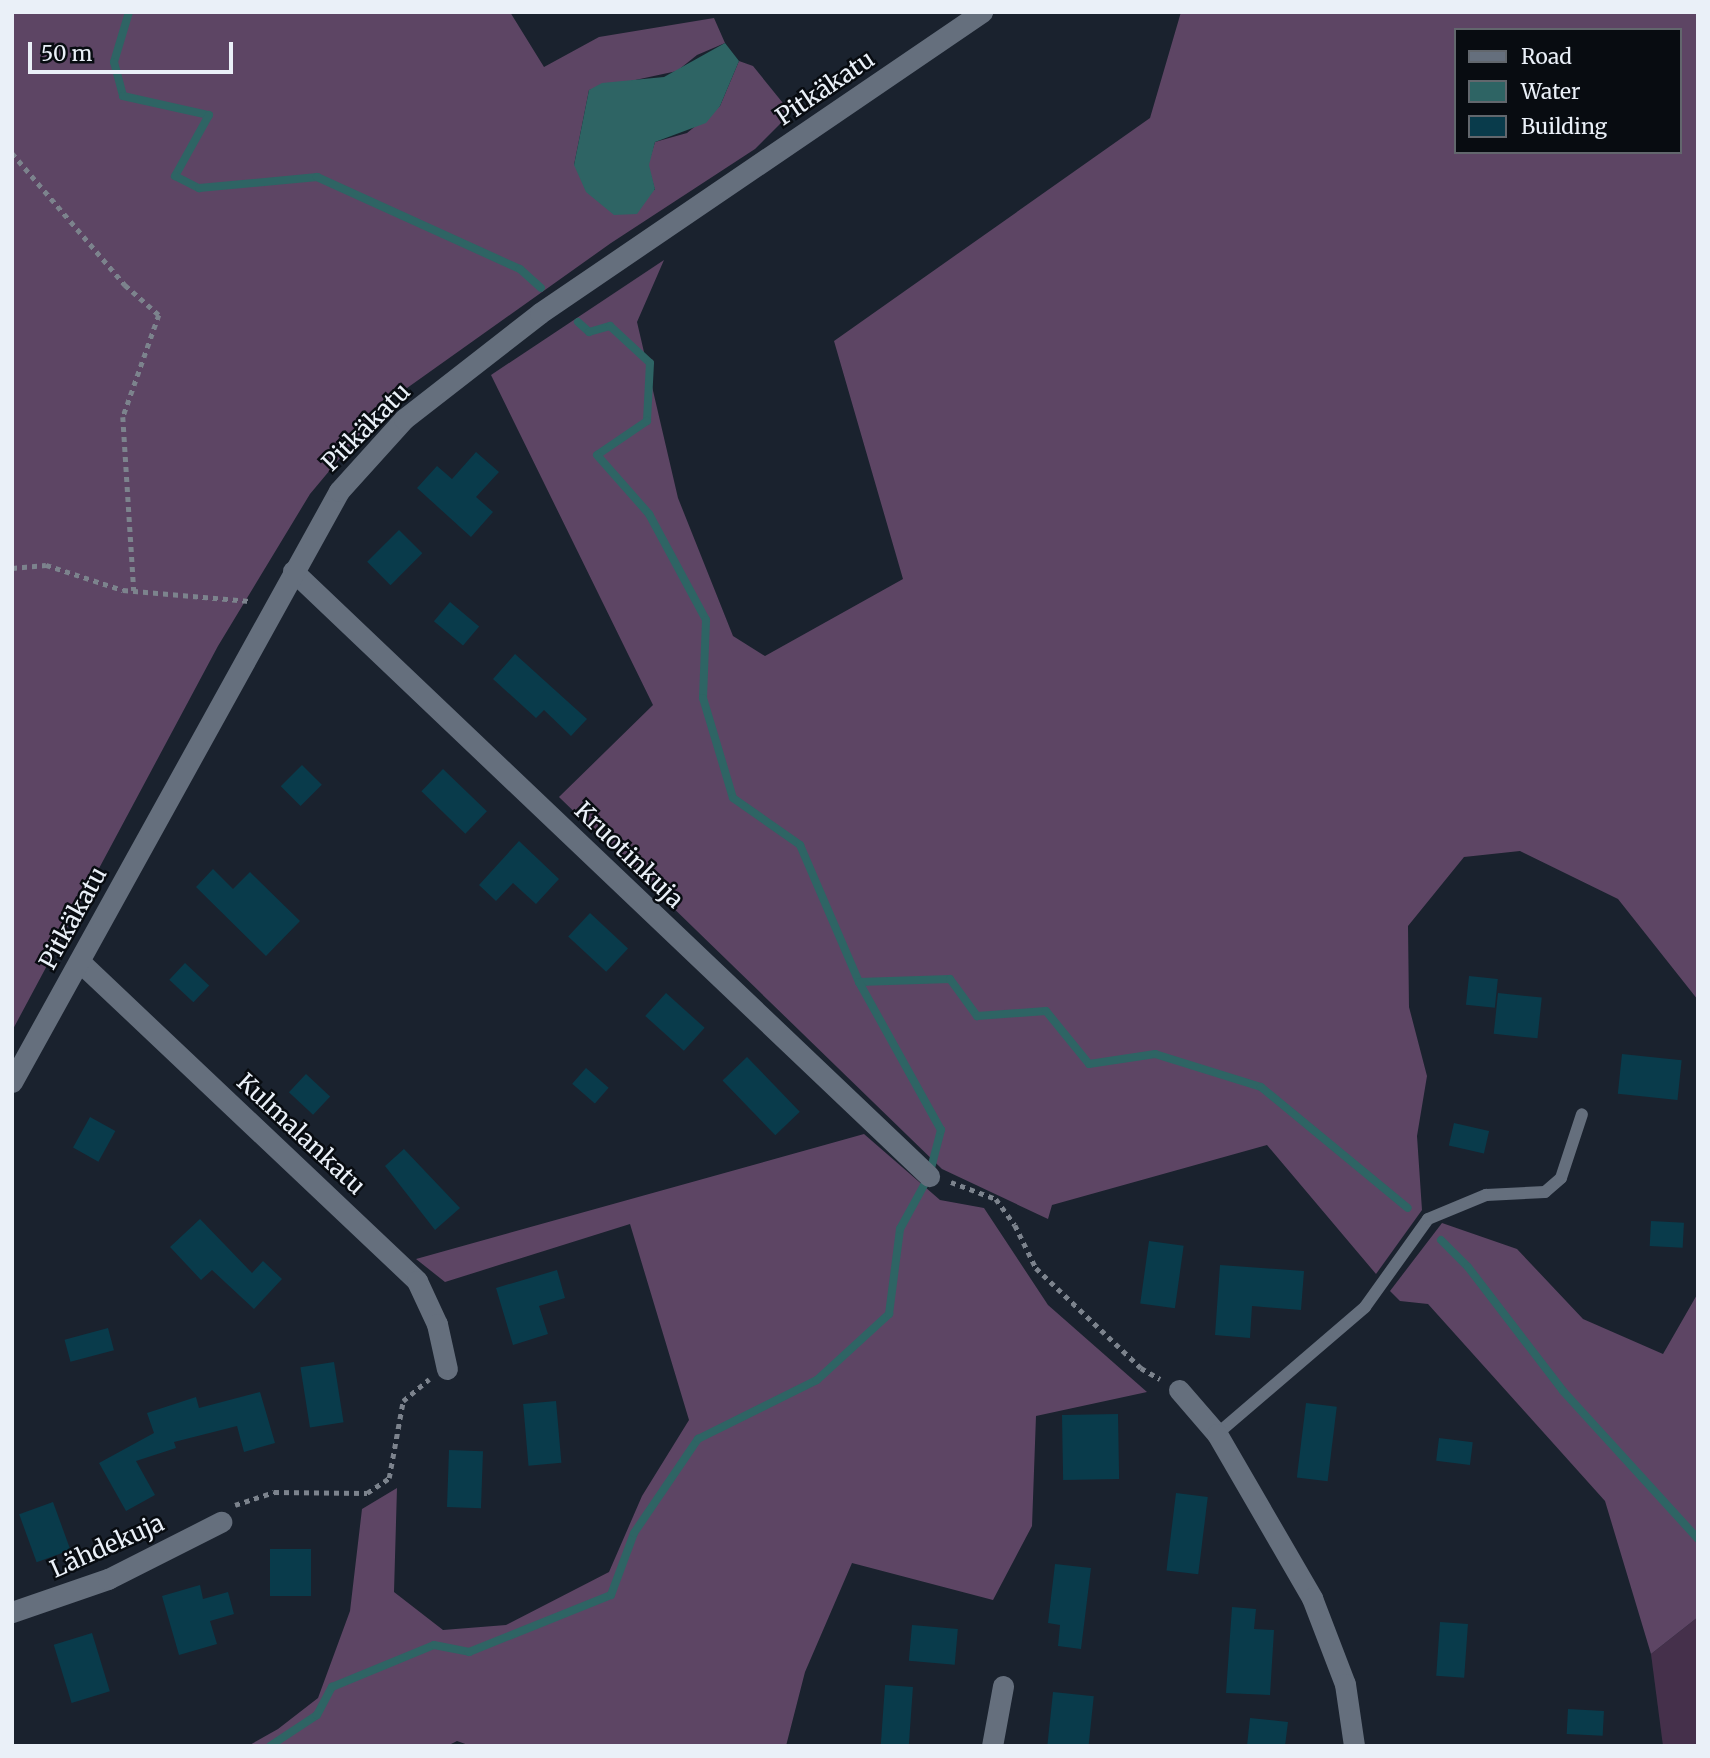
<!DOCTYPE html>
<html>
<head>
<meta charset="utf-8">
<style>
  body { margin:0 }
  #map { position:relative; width:1710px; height:1758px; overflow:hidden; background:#1a222e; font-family:Merriweather,serif }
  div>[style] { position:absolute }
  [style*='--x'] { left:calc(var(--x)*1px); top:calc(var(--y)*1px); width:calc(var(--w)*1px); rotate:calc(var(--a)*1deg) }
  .green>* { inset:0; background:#45304b }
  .forest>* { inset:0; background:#5d4564 }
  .water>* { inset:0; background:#2e6464 }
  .stream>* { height:8px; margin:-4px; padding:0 4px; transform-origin:4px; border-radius:4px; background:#2e6464 }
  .building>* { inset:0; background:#093b4b; transform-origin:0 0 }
  .path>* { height:4.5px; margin-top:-2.25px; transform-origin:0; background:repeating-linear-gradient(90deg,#7c838d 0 5px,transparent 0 10px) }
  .service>* { height:12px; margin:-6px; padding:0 6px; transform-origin:6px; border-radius:6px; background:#656f7d }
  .minor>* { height:21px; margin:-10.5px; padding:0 10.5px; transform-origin:10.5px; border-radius:10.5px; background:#656f7d }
  .tertiary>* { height:21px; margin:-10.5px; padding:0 10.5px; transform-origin:10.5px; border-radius:10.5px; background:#656f7d }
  span { translate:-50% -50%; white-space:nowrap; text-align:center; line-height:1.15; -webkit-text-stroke:5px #080c11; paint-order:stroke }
  .street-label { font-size:24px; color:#eaf0f8 }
  .frame { position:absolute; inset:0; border:14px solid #eaf0f8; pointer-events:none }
  .legend { position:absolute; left:1454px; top:28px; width:228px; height:126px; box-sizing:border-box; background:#080c11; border:2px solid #62676d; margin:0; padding:9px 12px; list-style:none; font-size:21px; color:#eaf0f8 }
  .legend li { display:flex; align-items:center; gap:14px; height:35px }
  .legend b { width:35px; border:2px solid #62676d }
  .scale { position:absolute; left:28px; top:42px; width:205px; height:32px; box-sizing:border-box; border:4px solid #eaf0f8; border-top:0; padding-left:9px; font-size:21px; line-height:24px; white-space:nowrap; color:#eaf0f8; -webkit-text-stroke:5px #080c11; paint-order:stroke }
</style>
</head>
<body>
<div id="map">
  <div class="green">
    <div style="clip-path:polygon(1698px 1617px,1698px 1746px,1663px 1746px,1651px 1654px)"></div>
  </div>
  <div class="forest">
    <div style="clip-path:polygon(12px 12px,510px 12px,544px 67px,599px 37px,714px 18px,725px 43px,697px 55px,677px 71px,589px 90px,574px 165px,655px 190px,648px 165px,655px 142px,687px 133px,720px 106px,739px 61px,753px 66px,791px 113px,755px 149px,611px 243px,386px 403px,310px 494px,218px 646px,12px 1031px)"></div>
    <div style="clip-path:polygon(evenodd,1181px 12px,1698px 12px,1698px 1000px,1618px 899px,1520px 851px,1464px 857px,1408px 926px,1409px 1007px,1427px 1076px,1417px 1136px,1422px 1210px,1376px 1274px,1267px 1145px,1052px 1205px,1048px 1219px,942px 1169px,559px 797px,653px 705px,491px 375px,664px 260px,637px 322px,678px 498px,733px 636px,765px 656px,903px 579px,834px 341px,1150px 118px,1181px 12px,1456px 30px,1680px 30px,1680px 152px,1456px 152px,1456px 30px)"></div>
    <div style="clip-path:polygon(864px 1134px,940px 1200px,984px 1208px,1048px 1305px,1147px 1392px,1036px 1416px,1032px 1526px,993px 1600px,852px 1563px,805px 1672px,786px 1746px,471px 1746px,457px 1741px,447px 1746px,248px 1746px,278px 1729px,318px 1698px,350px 1611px,362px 1509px,397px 1488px,394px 1592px,443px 1630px,506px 1625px,609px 1572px,642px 1496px,689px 1420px,630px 1224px,445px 1282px,416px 1259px)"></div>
    <div style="clip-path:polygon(1442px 1223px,1517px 1249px,1583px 1319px,1663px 1354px,1698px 1293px,1698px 1617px,1651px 1654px,1605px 1501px,1428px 1304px,1400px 1301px,1390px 1291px)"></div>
  </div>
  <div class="water">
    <div style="clip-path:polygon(725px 43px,739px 61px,720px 106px,706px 123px,655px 142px,649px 165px,655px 189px,637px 214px,614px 215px,586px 192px,574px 165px,589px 90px,602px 83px,664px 77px)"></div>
  </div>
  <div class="stream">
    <div style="--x:129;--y:12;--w:52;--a:106.7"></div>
    <div style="--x:114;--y:62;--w:35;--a:75"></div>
    <div style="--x:123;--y:96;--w:88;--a:12.5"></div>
    <div style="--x:209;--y:115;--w:70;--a:119.1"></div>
    <div style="--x:175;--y:176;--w:27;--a:27"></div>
    <div style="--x:199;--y:188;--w:119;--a:-5.3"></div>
    <div style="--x:317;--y:177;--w:223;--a:24.4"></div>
    <div style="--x:520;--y:269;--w:28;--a:42"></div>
    <div style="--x:578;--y:322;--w:15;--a:42"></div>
    <div style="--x:589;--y:332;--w:22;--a:-16"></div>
    <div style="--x:610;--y:326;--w:54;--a:42.8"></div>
    <div style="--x:650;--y:363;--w:58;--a:93"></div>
    <div style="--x:647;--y:421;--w:60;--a:145.8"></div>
    <div style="--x:597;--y:455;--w:79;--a:48.6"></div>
    <div style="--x:649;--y:514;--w:120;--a:61.7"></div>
    <div style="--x:706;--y:620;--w:78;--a:92.2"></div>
    <div style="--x:703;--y:698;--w:104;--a:73.3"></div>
    <div style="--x:733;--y:798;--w:82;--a:35"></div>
    <div style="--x:800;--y:845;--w:149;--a:66.7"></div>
    <div style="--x:859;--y:982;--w:91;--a:-1.9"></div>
    <div style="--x:950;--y:979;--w:46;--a:53.9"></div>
    <div style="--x:977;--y:1016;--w:69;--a:-4.1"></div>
    <div style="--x:1046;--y:1011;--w:68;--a:50.9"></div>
    <div style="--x:1089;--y:1064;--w:67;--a:-8.6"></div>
    <div style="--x:1155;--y:1054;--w:111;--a:17.3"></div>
    <div style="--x:1261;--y:1087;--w:190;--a:39.5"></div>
    <div style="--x:1441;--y:1240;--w:38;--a:45"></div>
    <div style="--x:1468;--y:1267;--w:156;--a:52.5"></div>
    <div style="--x:1563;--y:1391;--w:200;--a:47.6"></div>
    <div style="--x:270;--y:1746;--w:56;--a:-33.4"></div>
    <div style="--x:317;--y:1715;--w:32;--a:-62"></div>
    <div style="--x:332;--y:1687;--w:110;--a:-22.4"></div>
    <div style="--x:434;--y:1645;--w:36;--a:11"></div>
    <div style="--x:469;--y:1652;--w:153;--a:-21.9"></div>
    <div style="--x:611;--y:1595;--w:66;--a:-69.6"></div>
    <div style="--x:634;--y:1533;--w:114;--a:-55.8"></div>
    <div style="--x:698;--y:1439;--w:133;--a:-26.4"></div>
    <div style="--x:817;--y:1380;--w:98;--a:-42.5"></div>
    <div style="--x:889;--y:1314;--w:86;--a:-82.6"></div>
    <div style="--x:900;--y:1229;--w:60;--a:-61.3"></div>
    <div style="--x:929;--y:1176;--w:48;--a:-75.4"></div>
    <div style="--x:941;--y:1130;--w:169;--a:-119"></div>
  </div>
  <div class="building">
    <div style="clip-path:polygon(476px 452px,499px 472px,476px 497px,493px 512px,471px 537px,417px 488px,437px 466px,452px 479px)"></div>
    <div style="left:399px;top:530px;width:33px;height:45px;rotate:45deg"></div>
    <div style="left:450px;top:602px;width:38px;height:25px;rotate:40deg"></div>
    <div style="clip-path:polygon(515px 654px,587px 719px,571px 736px,544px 710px,536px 718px,493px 679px)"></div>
    <div style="left:302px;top:765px;width:28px;height:30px;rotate:45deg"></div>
    <div style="left:443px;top:769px;width:61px;height:31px;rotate:44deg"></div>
    <div style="clip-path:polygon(519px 841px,559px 879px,536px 904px,513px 883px,496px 901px,479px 885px)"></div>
    <div style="clip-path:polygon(213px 869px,233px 889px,250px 872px,300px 921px,266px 956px,196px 887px)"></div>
    <div style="left:590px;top:913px;width:52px;height:32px;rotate:43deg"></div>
    <div style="left:185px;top:963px;width:33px;height:23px;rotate:43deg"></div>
    <div style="left:1469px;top:976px;width:29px;height:29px;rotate:6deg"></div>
    <div style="left:666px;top:993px;width:52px;height:31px;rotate:42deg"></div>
    <div style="left:1498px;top:993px;width:44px;height:41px;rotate:6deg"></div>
    <div style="left:1622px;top:1054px;width:60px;height:40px;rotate:6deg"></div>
    <div style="left:747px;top:1057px;width:76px;height:34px;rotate:46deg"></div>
    <div style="left:586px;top:1068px;width:30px;height:21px;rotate:41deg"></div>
    <div style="left:306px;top:1074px;width:33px;height:25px;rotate:43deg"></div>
    <div style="left:90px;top:1117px;width:29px;height:35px;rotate:29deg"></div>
    <div style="left:1454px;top:1123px;width:36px;height:23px;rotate:13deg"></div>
    <div style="clip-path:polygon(404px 1149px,460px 1208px,435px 1230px,385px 1166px)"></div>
    <div style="clip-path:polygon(200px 1219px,252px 1273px,263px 1261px,282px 1279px,254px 1309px,212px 1270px,201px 1280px,170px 1247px)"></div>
    <div style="left:1651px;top:1221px;width:33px;height:25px;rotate:3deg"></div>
    <div style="left:1149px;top:1241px;width:35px;height:63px;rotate:8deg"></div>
    <div style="clip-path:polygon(1220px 1265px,1304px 1271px,1301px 1310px,1252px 1306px,1250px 1338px,1215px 1335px)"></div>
    <div style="clip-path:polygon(557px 1270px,565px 1298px,539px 1306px,548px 1334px,513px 1345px,496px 1288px)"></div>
    <div style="left:108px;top:1328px;width:23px;height:45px;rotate:75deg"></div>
    <div style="left:334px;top:1362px;width:61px;height:34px;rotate:81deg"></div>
    <div style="clip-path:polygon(260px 1392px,275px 1443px,244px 1452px,237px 1426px,174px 1442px,176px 1448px,136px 1461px,155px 1495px,126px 1511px,99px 1463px,154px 1433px,147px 1413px,196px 1397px,199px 1408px)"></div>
    <div style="left:556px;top:1401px;width:62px;height:33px;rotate:85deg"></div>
    <div style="left:1306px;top:1403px;width:31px;height:75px;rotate:7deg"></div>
    <div style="left:1118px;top:1414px;width:65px;height:56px;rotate:89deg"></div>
    <div style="left:1439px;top:1438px;width:34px;height:23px;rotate:7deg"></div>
    <div style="left:449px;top:1450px;width:34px;height:57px;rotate:2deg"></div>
    <div style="left:1176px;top:1493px;width:32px;height:78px;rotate:7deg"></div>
    <div style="left:53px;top:1502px;width:51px;height:36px;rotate:70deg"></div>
    <div style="left:270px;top:1549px;width:41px;height:47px"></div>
    <div style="clip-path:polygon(1055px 1564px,1091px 1568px,1081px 1649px,1058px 1646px,1060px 1625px,1048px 1623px)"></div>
    <div style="clip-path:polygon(200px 1585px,203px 1599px,228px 1592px,234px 1614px,210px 1621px,217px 1644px,179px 1655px,162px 1596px)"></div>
    <div style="clip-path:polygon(1232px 1607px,1256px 1609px,1254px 1629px,1274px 1630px,1270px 1695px,1226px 1693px)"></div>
    <div style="left:1440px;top:1622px;width:28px;height:54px;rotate:4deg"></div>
    <div style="left:912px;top:1625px;width:46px;height:36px;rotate:5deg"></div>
    <div style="left:92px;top:1633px;width:61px;height:40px;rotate:73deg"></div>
    <div style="left:885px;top:1685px;width:28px;height:61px;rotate:4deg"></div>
    <div style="left:1053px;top:1692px;width:41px;height:54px;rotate:6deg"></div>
    <div style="left:1568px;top:1709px;width:36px;height:25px;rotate:3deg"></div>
    <div style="clip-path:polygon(1250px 1718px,1288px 1722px,1285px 1746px,1247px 1746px)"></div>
  </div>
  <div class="path">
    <div style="--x:12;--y:153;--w:174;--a:49.4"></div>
    <div style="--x:125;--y:285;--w:45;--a:41.4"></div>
    <div style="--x:159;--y:315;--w:108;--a:109.4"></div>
    <div style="--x:123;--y:417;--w:174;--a:86.4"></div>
    <div style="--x:12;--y:568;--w:34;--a:-5"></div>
    <div style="--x:46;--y:565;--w:81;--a:18"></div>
    <div style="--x:123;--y:590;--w:127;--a:5"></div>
    <div style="--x:951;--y:1182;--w:48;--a:20.7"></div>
    <div style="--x:996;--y:1199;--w:32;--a:54"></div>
    <div style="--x:1015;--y:1225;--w:48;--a:64"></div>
    <div style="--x:1036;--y:1268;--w:145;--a:43.6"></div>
    <div style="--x:1141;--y:1368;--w:22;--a:30"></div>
    <div style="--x:235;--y:1505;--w:41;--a:-18.4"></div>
    <div style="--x:274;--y:1492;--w:93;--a:0.6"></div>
    <div style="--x:367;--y:1493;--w:27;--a:-34"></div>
    <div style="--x:389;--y:1478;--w:78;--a:-79.7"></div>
    <div style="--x:403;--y:1401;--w:34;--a:-40"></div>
  </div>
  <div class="service">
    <div style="--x:1217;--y:1434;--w:195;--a:-40.6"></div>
    <div style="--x:1365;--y:1307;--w:108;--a:-54.4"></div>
    <div style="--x:1428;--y:1219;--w:63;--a:-22.5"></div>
    <div style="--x:1486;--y:1195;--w:59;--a:-2.9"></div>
    <div style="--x:1545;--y:1192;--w:21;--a:-41"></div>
    <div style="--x:1561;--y:1178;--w:67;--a:-71.8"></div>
  </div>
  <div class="minor">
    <div style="--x:293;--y:571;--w:878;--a:43.57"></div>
    <div style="--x:80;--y:962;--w:464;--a:43.4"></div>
    <div style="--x:417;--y:1281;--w:47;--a:65.1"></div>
    <div style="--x:437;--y:1324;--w:46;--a:77.5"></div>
    <div style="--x:1179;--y:1390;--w:58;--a:49.2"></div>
    <div style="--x:1217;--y:1434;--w:190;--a:59.9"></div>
    <div style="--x:1312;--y:1598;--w:92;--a:69"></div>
    <div style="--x:1345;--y:1684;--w:63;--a:81.7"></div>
    <div style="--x:12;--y:1612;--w:102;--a:-19"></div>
    <div style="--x:108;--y:1579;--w:127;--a:-26.8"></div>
    <div style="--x:992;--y:1746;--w:61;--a:-79.6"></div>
  </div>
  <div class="tertiary">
    <div style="--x:12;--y:1082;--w:675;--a:-61.04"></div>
    <div style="--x:339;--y:491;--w:97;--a:-47.9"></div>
    <div style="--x:404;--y:419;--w:172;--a:-37.9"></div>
    <div style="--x:540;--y:313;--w:535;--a:-34.25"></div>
  </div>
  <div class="street-label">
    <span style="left:825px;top:88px;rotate:-34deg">Pitkäkatu</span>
    <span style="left:366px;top:427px;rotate:-45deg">Pitkäkatu</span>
    <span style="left:629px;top:855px;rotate:44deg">Kruotinkuja</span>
    <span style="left:73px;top:918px;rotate:-61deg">Pitkäkatu</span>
    <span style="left:301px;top:1134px;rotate:43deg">Kulmalankatu</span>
    <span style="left:107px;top:1546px;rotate:-24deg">Lähdekuja</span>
  </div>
  <div class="frame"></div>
  <ul class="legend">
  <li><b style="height:9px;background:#656f7d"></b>Road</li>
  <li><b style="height:19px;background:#2e6464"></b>Water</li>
  <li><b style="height:19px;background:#093b4b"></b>Building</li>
  </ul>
  <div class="scale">50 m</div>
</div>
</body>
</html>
